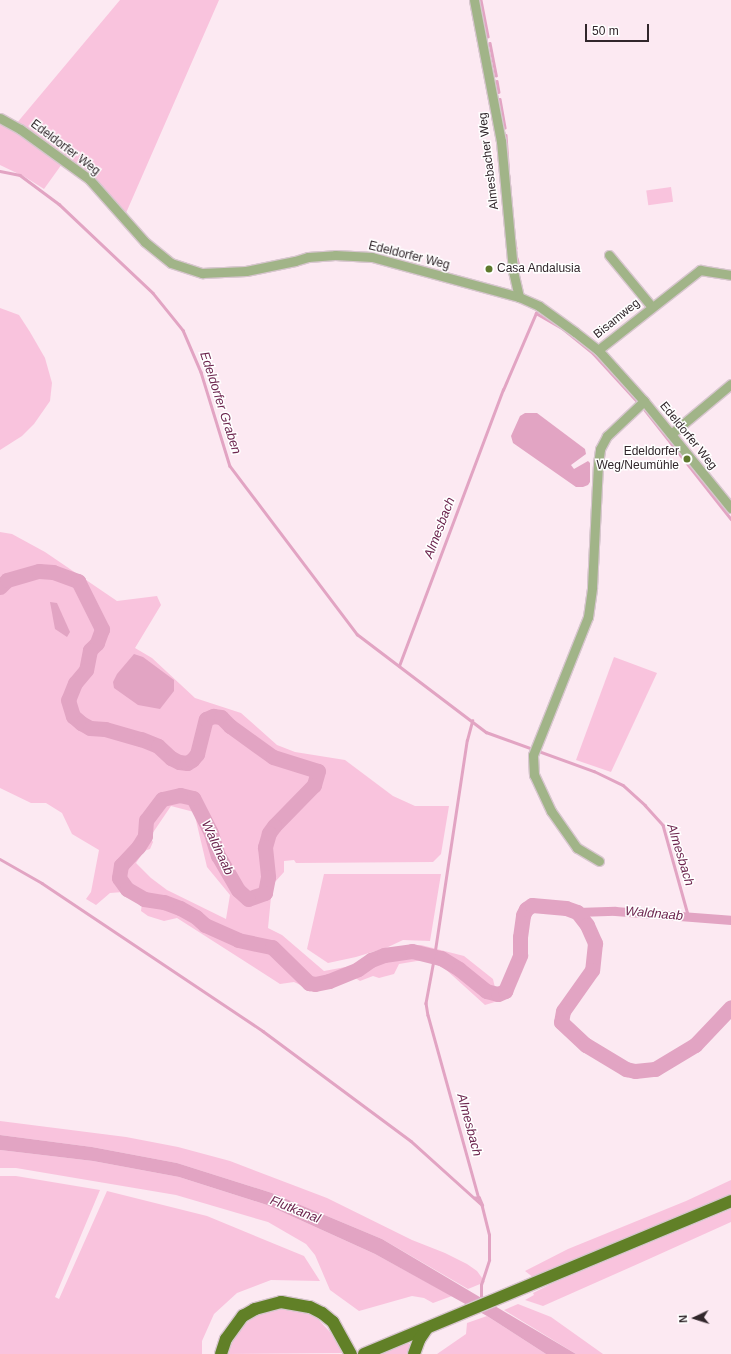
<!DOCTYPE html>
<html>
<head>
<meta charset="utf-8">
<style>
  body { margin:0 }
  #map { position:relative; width:731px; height:1354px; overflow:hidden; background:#fce9f2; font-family:Arial,sans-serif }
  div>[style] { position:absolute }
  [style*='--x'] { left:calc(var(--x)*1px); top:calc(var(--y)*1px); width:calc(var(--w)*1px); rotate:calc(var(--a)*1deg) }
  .green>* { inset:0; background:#f9c3dd; transform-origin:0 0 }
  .water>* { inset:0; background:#e2a4c3 }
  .stream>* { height:2.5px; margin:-1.25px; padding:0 1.25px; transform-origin:1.25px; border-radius:1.25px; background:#e2a4c3 }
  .canal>* { height:9px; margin:-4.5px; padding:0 4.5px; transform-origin:4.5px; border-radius:4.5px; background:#e2a4c3 }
  .river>* { height:15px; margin:-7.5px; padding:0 7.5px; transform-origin:7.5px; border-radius:7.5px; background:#e2a4c3 }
  .roads { filter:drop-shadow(1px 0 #d7c6ce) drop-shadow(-1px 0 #d7c6ce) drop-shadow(0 1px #d7c6ce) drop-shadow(0 -1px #d7c6ce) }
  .minor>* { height:9px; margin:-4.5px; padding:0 4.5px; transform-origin:4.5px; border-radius:4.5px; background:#a1b488 }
  .primary>* { height:12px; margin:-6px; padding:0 6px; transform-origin:6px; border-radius:6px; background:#618027 }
  .dots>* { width:11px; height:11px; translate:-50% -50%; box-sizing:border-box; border:2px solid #fff; border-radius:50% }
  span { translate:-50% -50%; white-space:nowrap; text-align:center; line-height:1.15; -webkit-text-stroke:3px #fff; paint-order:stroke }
  .street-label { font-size:12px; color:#31262b }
  .poi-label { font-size:12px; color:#31262b }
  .left { translate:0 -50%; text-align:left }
  .right { translate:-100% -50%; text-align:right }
  .water-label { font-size:13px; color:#6d264f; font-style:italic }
  .north { position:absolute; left:675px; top:1298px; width:40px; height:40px; -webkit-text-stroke:3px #fff; paint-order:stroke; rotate:266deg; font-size:11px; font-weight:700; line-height:16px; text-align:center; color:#31262b }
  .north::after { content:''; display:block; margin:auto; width:14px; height:18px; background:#31262b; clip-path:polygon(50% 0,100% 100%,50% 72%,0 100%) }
  .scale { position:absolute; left:585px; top:24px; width:64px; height:18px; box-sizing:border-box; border:2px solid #31262b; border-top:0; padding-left:5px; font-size:12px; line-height:14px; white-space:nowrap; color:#31262b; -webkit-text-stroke:3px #fff; paint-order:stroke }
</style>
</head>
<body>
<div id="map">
  <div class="green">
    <div style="clip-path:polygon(120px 0,219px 0,126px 213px,92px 175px,67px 157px,44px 189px,25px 177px,0 165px,0 124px,11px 130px)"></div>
    <div style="left:671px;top:187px;width:15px;height:25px;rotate:82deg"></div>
    <div style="clip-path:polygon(0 308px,19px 315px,30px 332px,45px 358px,52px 383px,50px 401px,34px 424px,22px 436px,0 450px)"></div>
    <div style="clip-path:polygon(evenodd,0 532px,12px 534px,45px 552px,117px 601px,157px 596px,161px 605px,135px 648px,152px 658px,195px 698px,241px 713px,277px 745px,295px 752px,345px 760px,393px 796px,415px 806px,449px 806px,441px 854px,433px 862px,296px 863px,294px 860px,284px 861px,284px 872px,275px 882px,271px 897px,268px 928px,282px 935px,324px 971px,351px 966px,382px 949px,356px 957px,328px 963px,307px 949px,324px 874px,441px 874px,430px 941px,403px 940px,386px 948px,421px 945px,464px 956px,493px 979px,498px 1001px,485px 1005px,443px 967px,423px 960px,399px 964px,394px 974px,379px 978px,373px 976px,360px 981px,354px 977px,313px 991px,294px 982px,280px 984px,177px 918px,164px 921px,148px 916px,141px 911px,142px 903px,145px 901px,123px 892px,110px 893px,96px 905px,86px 899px,91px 892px,99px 850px,72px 834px,62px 813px,46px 803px,31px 803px,0 788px,0 532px,171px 806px,194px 812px,207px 867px,230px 895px,226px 919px,167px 890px,151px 878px,136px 863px,144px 851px,150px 849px,153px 842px,150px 837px,171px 806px)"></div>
    <div style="clip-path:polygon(614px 657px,657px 673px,611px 772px,576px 760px)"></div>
    <div style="clip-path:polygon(0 1121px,126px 1137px,178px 1147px,230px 1161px,327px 1198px,412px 1240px,445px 1253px,467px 1264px,477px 1271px,485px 1282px,468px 1289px,382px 1239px,272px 1193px,177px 1163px,92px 1147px,0 1135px)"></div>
    <div style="clip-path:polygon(0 1150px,93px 1161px,179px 1177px,267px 1205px,375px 1254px,452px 1296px,433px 1303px,424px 1298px,412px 1296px,359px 1311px,330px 1290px,315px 1255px,306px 1244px,268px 1222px,176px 1195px,16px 1168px,0 1168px)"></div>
    <div style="clip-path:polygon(0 1176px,16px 1176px,100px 1190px,55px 1297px,59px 1299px,107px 1191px,207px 1216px,304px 1256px,320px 1281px,271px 1280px,237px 1293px,214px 1314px,202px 1341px,202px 1354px,0 1354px)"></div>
    <div style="clip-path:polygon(731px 1180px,731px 1195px,534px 1278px,525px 1271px,568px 1249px,686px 1201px)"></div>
    <div style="clip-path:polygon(731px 1209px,731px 1222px,640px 1263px,543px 1306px,525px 1300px,534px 1295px,533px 1293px,553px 1283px)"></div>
    <div style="clip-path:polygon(518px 1304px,551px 1317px,603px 1354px,576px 1354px,504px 1310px)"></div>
    <div style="clip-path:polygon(289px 1308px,304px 1311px,316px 1317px,330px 1332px,343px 1353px,228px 1354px,230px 1343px,241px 1327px,256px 1316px,271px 1310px)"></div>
    <div style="clip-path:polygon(487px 1316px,546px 1354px,437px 1354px,466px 1334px,467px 1323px)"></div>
    <div style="clip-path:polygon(408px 1343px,412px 1345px,411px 1354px,382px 1354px)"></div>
  </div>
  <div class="water">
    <div style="clip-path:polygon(525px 413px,537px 413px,585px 449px,586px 454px,571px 465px,574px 469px,588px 461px,590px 463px,590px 482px,588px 485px,583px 487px,576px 487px,513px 443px,511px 436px,520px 416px)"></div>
    <div style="clip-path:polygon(50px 602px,57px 603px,70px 632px,67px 637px,55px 629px)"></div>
    <div style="clip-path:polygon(134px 654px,143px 657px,174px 680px,174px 691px,160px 709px,138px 705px,114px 688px,113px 682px,117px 674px)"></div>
    <div style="clip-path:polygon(0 1135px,92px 1147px,177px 1163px,272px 1193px,382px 1239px,576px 1354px,546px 1354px,487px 1316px,375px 1254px,267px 1205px,179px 1177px,93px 1161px,0 1150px)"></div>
  </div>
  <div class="stream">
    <div style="--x:481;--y:0;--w:37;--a:79"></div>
    <div style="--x:490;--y:43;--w:33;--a:79"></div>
    <div style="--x:497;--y:81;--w:11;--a:80"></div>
    <div style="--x:500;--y:99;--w:29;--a:80"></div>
    <div style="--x:506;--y:135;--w:32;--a:86"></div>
    <div style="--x:0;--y:171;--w:20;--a:11"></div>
    <div style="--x:20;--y:175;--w:49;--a:36.6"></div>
    <div style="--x:59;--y:204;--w:129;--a:43.4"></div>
    <div style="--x:153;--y:293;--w:48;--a:51"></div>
    <div style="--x:183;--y:330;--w:46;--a:66.8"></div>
    <div style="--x:201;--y:372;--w:98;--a:72.9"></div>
    <div style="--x:230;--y:466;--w:211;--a:52.9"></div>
    <div style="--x:357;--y:634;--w:162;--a:37.2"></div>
    <div style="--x:486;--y:732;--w:115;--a:19.9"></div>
    <div style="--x:594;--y:771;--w:32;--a:26"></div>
    <div style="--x:623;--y:785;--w:30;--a:42"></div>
    <div style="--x:645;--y:805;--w:27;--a:48"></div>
    <div style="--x:663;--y:825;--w:97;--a:74.4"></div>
    <div style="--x:509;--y:176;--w:13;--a:86"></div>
    <div style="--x:515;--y:243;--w:5;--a:79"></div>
    <div style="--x:517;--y:258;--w:8;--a:76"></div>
    <div style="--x:645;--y:410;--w:139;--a:51.7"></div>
    <div style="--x:399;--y:666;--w:295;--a:-69.4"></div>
    <div style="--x:503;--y:390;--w:84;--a:-66.8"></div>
    <div style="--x:536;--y:313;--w:30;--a:30"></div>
    <div style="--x:562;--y:328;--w:40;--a:39"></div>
    <div style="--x:593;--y:353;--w:64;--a:47.5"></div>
    <div style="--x:0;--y:859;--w:48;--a:29.7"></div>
    <div style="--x:42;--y:883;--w:266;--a:33.8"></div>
    <div style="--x:263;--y:1031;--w:184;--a:36.6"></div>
    <div style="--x:411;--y:1141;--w:96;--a:42"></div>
    <div style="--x:482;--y:1205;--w:8;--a:-113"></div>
    <div style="--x:479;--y:1198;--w:4;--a:180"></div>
    <div style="--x:434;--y:957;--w:219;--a:-81.4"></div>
    <div style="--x:467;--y:740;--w:20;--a:-75"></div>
    <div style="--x:434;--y:960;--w:44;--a:100.5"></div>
    <div style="--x:426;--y:1003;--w:12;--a:81"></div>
    <div style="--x:428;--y:1015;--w:191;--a:74.5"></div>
    <div style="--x:481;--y:1296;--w:11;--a:-90"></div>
    <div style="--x:481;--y:1285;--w:26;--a:-72"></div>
    <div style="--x:489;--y:1260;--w:25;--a:-90"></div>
    <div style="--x:489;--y:1235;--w:30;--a:-104"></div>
  </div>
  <div class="canal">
    <div style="--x:577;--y:912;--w:38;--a:-2"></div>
    <div style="--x:615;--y:911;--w:116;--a:4.4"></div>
  </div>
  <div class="river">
    <div style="--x:0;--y:587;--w:10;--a:-45"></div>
    <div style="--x:7;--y:580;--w:33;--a:-16"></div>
    <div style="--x:39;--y:571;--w:14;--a:4"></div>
    <div style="--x:53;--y:572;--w:27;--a:20"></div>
    <div style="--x:78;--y:581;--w:54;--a:63.4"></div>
    <div style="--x:102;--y:629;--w:15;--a:110"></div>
    <div style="--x:97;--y:643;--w:10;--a:135"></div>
    <div style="--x:90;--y:650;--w:20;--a:101"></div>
    <div style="--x:86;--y:670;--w:17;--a:130"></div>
    <div style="--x:75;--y:683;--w:18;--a:112"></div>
    <div style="--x:68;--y:700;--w:17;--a:73"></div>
    <div style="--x:73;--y:716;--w:11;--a:41"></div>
    <div style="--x:81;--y:723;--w:10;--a:29"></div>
    <div style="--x:90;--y:728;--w:15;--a:4"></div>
    <div style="--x:105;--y:729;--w:37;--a:16"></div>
    <div style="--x:141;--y:739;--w:18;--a:22"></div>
    <div style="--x:158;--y:746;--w:18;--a:43"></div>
    <div style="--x:171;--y:758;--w:9;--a:27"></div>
    <div style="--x:179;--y:762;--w:8;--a:7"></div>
    <div style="--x:187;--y:763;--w:6;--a:-31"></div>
    <div style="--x:192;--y:760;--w:8;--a:-50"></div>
    <div style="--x:197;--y:754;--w:36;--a:-76"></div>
    <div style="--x:206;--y:719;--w:8;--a:-23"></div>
    <div style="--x:213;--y:716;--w:8;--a:7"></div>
    <div style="--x:221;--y:717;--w:13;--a:45"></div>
    <div style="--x:230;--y:726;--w:53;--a:35.8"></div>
    <div style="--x:273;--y:757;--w:47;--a:17.3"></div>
    <div style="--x:318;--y:771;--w:15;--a:106"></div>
    <div style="--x:314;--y:785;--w:57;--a:134.3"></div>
    <div style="--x:274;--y:826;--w:9;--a:126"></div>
    <div style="--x:269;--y:833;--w:15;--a:106"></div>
    <div style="--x:265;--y:847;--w:30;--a:84"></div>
    <div style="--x:268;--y:877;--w:16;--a:101"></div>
    <div style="--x:265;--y:893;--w:18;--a:161"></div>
    <div style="--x:248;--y:899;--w:13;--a:-138"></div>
    <div style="--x:238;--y:890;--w:39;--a:-120"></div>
    <div style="--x:218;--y:856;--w:24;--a:-107"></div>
    <div style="--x:211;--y:833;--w:39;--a:-117"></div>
    <div style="--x:193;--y:798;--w:13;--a:-167"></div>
    <div style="--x:180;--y:795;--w:18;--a:167"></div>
    <div style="--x:162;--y:799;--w:26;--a:127"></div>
    <div style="--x:146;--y:820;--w:16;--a:94"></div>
    <div style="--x:145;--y:836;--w:13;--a:122"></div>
    <div style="--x:138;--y:847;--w:25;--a:133"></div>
    <div style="--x:121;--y:865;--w:13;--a:99"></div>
    <div style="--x:119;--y:878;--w:14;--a:54"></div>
    <div style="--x:127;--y:889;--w:20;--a:30"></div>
    <div style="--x:144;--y:899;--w:20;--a:9"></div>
    <div style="--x:164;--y:902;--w:17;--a:21"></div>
    <div style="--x:180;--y:908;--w:18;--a:29"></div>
    <div style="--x:196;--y:917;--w:12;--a:42"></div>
    <div style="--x:205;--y:925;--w:36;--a:24"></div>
    <div style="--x:238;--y:940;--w:35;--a:12"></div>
    <div style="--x:272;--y:947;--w:52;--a:44.2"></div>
    <div style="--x:309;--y:983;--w:6;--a:9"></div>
    <div style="--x:315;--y:984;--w:14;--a:-12"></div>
    <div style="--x:329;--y:981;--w:31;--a:-22"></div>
    <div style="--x:358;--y:969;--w:16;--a:-35"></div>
    <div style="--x:371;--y:960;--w:14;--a:-21"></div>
    <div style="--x:384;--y:955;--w:28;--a:-8"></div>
    <div style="--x:412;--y:951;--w:30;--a:14"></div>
    <div style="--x:441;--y:958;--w:21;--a:31"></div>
    <div style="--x:459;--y:969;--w:35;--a:39"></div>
    <div style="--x:486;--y:991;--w:12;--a:14"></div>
    <div style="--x:498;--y:994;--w:8;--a:-23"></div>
    <div style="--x:505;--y:991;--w:39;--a:-67"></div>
    <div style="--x:520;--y:955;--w:18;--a:-90"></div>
    <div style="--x:520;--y:937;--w:22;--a:-82"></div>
    <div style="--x:523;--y:915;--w:7;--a:-63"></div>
    <div style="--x:526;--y:909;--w:7;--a:-34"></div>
    <div style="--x:532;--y:905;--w:34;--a:5"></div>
    <div style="--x:566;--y:908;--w:12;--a:20"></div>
    <div style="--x:577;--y:912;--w:16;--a:52"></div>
    <div style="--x:587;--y:925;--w:20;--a:66"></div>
    <div style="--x:595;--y:943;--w:27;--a:96"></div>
    <div style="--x:592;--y:970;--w:50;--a:125.3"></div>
    <div style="--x:563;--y:1011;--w:11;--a:100"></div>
    <div style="--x:561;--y:1022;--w:34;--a:43"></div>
    <div style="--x:586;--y:1045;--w:47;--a:31"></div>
    <div style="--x:626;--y:1069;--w:9;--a:13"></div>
    <div style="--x:635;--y:1071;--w:20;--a:-6"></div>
    <div style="--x:655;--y:1069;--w:47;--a:-31"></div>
    <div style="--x:695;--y:1045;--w:52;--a:-46.5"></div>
  </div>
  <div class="roads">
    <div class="minor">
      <div style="--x:474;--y:0;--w:144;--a:79.2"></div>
      <div style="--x:501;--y:141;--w:131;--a:84.7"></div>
      <div style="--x:513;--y:271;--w:27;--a:77"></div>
      <div style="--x:0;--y:118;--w:23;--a:29"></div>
      <div style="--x:20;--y:129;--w:85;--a:35.9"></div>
      <div style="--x:89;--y:179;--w:84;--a:48.4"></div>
      <div style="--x:145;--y:242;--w:33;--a:39"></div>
      <div style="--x:171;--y:263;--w:33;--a:18"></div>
      <div style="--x:202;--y:273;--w:44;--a:-2.6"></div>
      <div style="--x:246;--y:271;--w:50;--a:-11.5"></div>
      <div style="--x:295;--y:261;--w:14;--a:-17"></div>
      <div style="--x:308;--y:257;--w:27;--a:-4"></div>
      <div style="--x:335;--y:255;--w:37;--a:3"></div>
      <div style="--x:372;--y:257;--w:152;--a:15.2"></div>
      <div style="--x:519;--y:297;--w:22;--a:24"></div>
      <div style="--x:539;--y:306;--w:44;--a:35.8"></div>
      <div style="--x:575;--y:332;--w:29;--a:38"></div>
      <div style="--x:598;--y:350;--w:69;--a:48"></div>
      <div style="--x:644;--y:401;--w:138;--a:50.9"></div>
      <div style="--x:609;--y:255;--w:67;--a:50.4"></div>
      <div style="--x:598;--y:350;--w:130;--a:-38.1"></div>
      <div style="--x:700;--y:270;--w:31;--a:9"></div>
      <div style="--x:671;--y:434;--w:78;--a:-39.8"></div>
      <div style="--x:599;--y:861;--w:26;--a:-149"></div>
      <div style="--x:577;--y:848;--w:45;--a:-125.1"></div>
      <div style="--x:551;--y:811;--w:40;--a:-115"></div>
      <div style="--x:534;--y:775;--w:20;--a:-93"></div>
      <div style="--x:533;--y:755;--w:149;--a:-68.3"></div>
      <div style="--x:588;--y:617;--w:30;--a:-82"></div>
      <div style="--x:592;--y:587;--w:123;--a:-87.2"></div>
      <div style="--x:598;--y:464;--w:15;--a:-82"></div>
      <div style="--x:600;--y:449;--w:15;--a:-62"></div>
      <div style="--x:607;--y:436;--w:51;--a:-43.4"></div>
    </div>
    <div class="primary">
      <div style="--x:221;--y:1354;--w:16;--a:-72"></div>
      <div style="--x:226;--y:1339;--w:29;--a:-54"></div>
      <div style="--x:243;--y:1316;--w:14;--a:-30"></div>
      <div style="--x:255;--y:1309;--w:27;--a:-15"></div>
      <div style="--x:281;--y:1302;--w:29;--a:10"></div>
      <div style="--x:310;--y:1307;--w:13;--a:27"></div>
      <div style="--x:322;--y:1313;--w:14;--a:39"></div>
      <div style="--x:333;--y:1322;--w:37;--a:61"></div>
      <div style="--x:364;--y:1354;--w:398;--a:-22.6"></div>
      <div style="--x:414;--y:1354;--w:15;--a:-70"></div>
      <div style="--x:419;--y:1340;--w:14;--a:-56"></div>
    </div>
  </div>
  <div class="dots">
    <div style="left:489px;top:269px;background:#5e792d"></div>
    <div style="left:687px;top:459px;background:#5e792d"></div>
  </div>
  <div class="street-label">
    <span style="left:65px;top:148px;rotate:37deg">Edeldorfer Weg</span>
    <span style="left:489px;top:161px;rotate:-97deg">Almesbacher Weg</span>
    <span style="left:409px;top:256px;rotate:14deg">Edeldorfer Weg</span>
    <span style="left:617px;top:319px;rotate:-39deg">Bisamweg</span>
    <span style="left:688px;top:436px;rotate:51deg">Edeldorfer Weg</span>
  </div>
  <div class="poi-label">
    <span class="left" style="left:497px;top:269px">Casa Andalusia</span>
    <span class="right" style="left:679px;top:459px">Edeldorfer<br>Weg/Neumühle</span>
  </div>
  <div class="water-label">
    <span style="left:220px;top:403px;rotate:72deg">Edeldorfer Graben</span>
    <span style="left:440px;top:528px;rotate:-69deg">Almesbach</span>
    <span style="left:217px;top:848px;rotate:65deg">Waldnaab</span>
    <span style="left:680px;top:855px;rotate:73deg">Almesbach</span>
    <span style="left:654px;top:914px;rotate:5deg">Waldnaab</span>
    <span style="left:469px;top:1125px;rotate:75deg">Almesbach</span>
    <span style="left:295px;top:1210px;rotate:22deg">Flutkanal</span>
  </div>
  <div class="north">N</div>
  <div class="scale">50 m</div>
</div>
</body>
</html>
